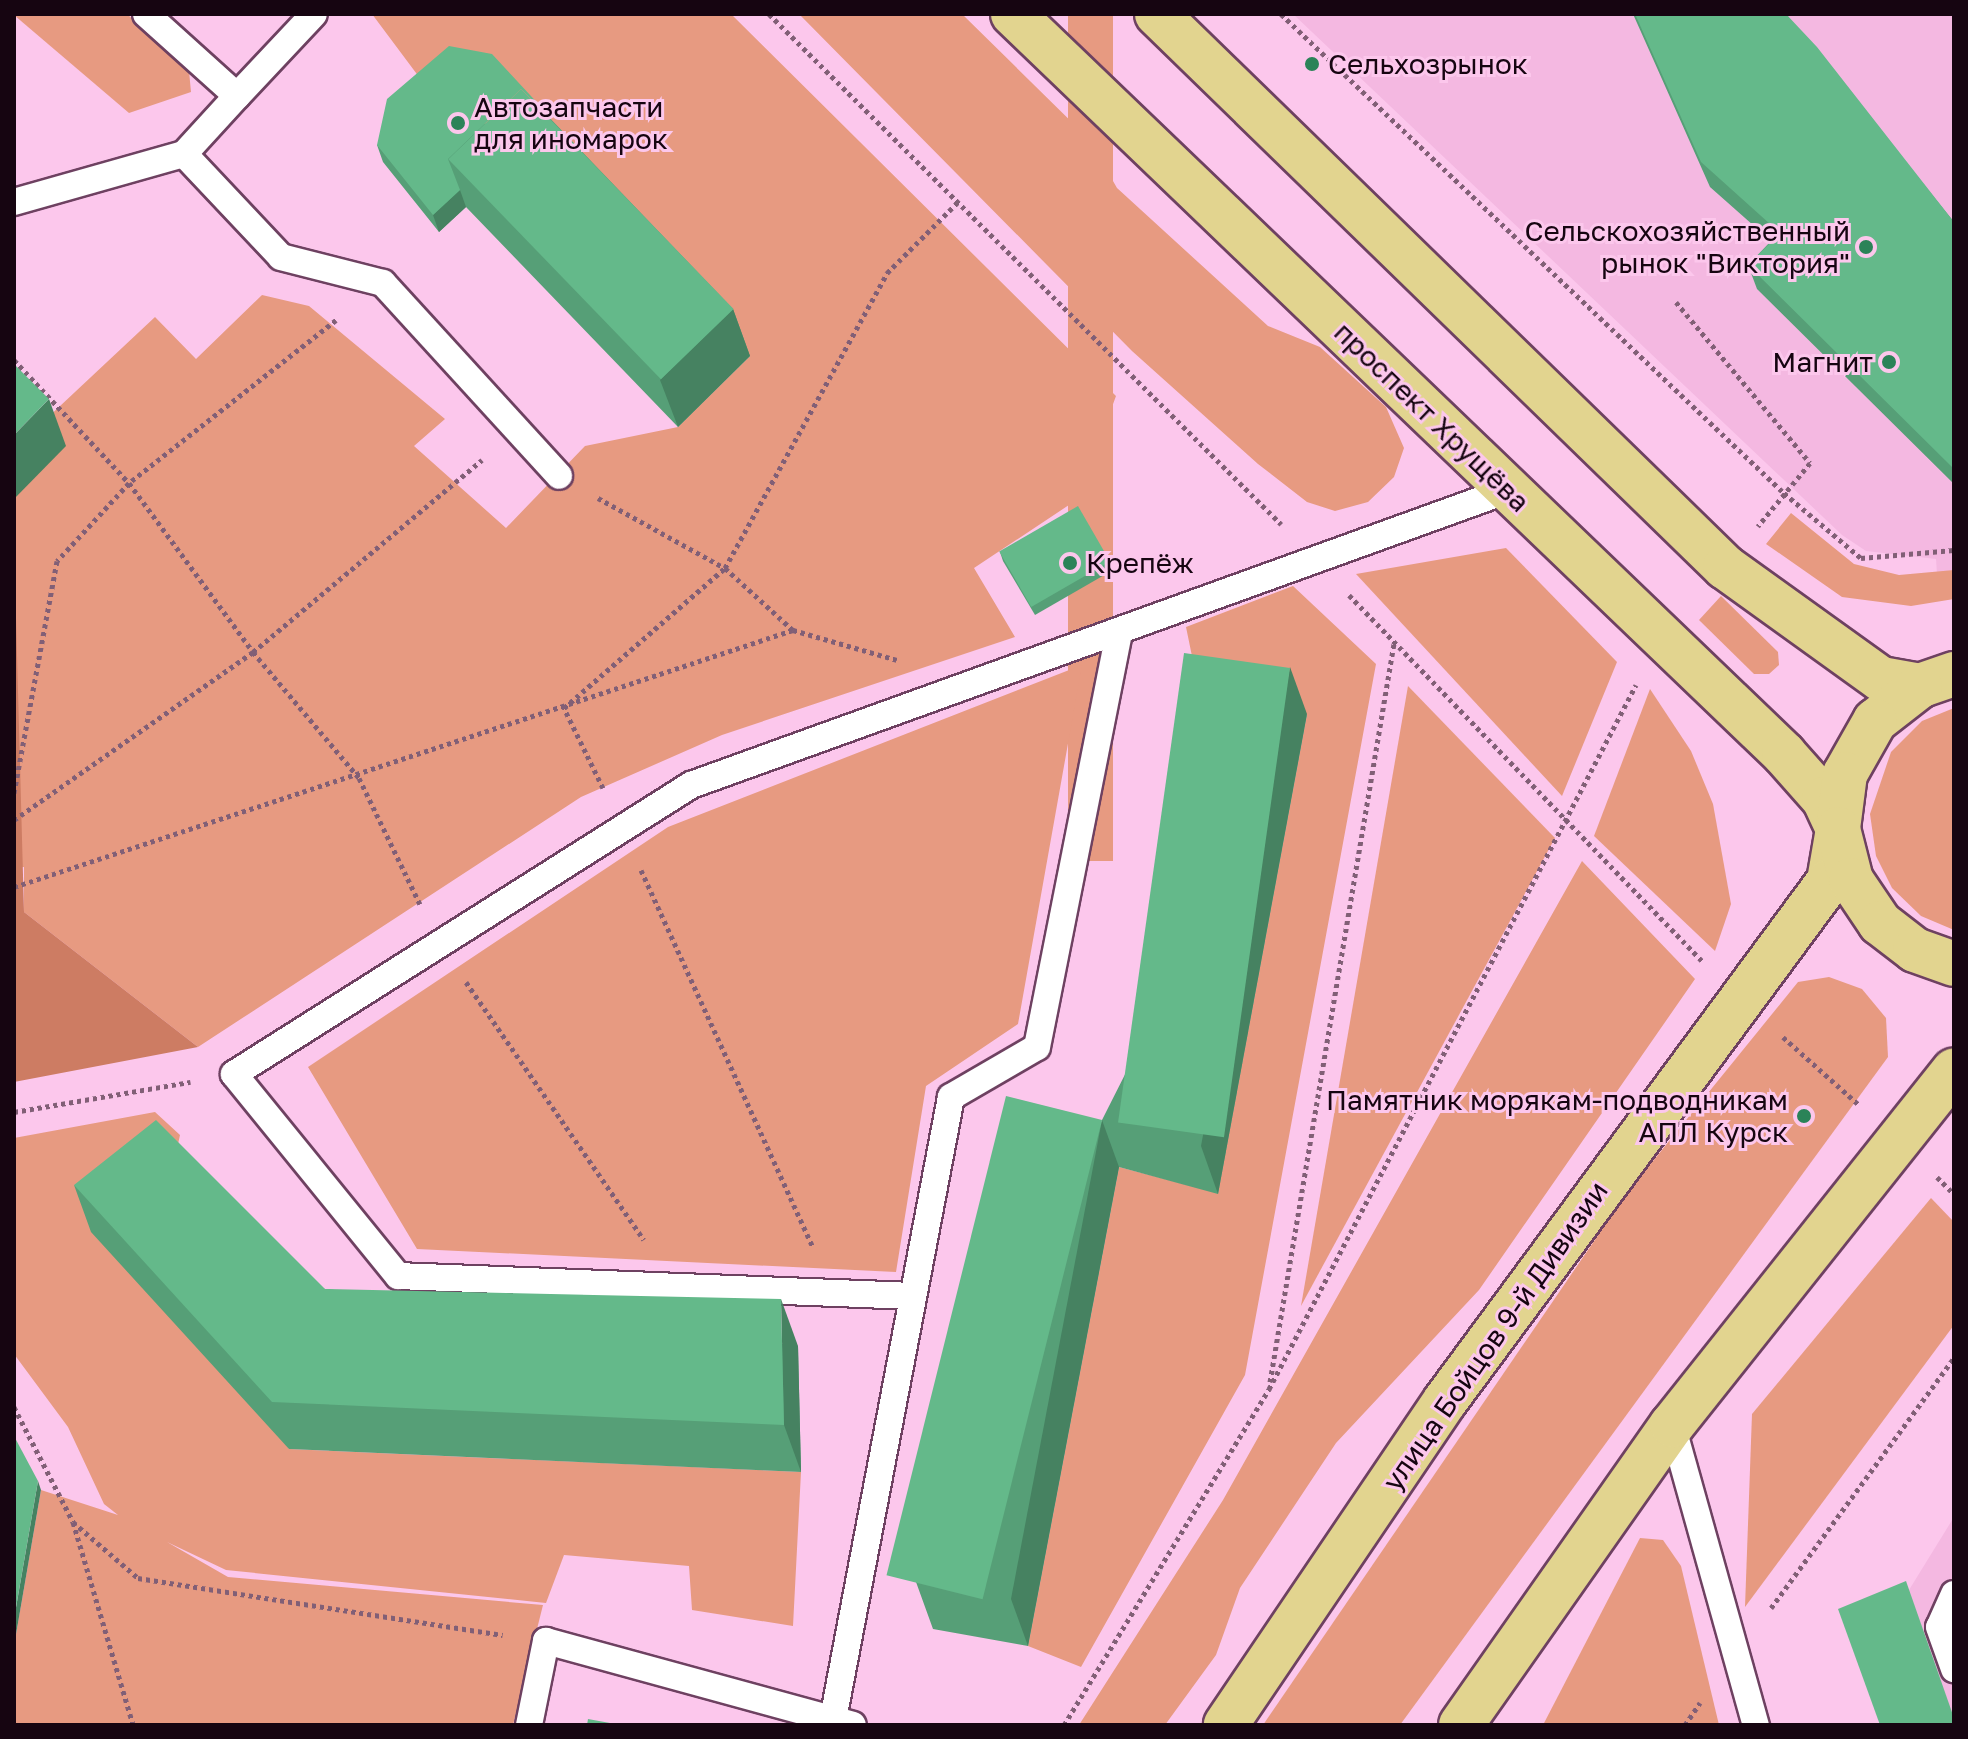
<!DOCTYPE html>
<html>
<head>
<meta charset="utf-8">
<style>
  body { margin:0 }
  #map { position:relative; width:1968px; height:1739px; overflow:hidden; background:#fcc7ec; font-family:"Golos Text",sans-serif }
  div>[style] { position:absolute }
  [style*='--x'] { left:calc(var(--x)*1px); top:calc(var(--y)*1px); width:calc(var(--w)*1px); rotate:calc(var(--a)*1deg) }
  .built>* { inset:0; background:#f4b8e1 }
  .green>* { inset:0; background:#e79a81; transform-origin:0 0 }
  .forest>* { inset:0; background:#cd7c63 }
  .path>* { height:5px; margin-top:-2.5px; transform-origin:0; background:repeating-linear-gradient(90deg,#815f76 0 4px,transparent 0 8px) }
  .roads { filter:drop-shadow(2px 0 #6e4161) drop-shadow(-2px 0 #6e4161) drop-shadow(0 2px #6e4161) drop-shadow(0 -2px #6e4161) }
  .lane>* { height:26px; margin:-13px; padding:0 13px; transform-origin:13px; border-radius:13px; background:#fff }
  .primary>* { height:44px; margin:-22px; padding:0 22px; transform-origin:22px; border-radius:22px; background:#e2d48f }
  .wall>* { inset:0; background:#569f77 }
  .shaded-wall>* { inset:0; background:#468261 }
  .building>* { inset:0; background:#64b98a; transform-origin:0 0 }
  .dots>* { width:22px; height:22px; translate:-50% -50%; box-sizing:border-box; border:4px solid #fcc7ec; border-radius:50% }
  span { translate:-50% -50%; white-space:nowrap; text-align:center; line-height:1.15; -webkit-text-stroke:6px #fcc7ec; paint-order:stroke }
  .poi-label { font-size:28px; color:#160511 }
  .left { translate:0 -50%; text-align:left }
  .right { translate:-100% -50%; text-align:right }
  .street-label { font-size:28px; color:#160511 }
  .frame { position:absolute; inset:0; border:16px solid #160511; pointer-events:none }
</style>
</head>
<body>
<div id="map">
  <div class="built">
    <div style="clip-path:polygon(1293px 14px,1954px 14px,1954px 570px,1937px 574px,1936px 559px,1866px 551px,1842px 535px)"></div>
    <div style="clip-path:polygon(1954px 1517px,1954px 1725px,1842px 1617px,1909px 1590px)"></div>
  </div>
  <div class="green">
    <div style="clip-path:polygon(127px 14px,189px 71px,191px 92px,129px 113px,14px 15px)"></div>
    <div style="clip-path:polygon(372px 14px,731px 14px,1116px 396px,1078px 499px,974px 568px,1015px 637px,722px 735px,581px 797px,198px 1047px,24px 912px,24px 867px,14px 868px,14px 499px,43px 422px,155px 317px,196px 359px,262px 295px,309px 306px,445px 419px,414px 446px,506px 528px,585px 446px,678px 427px,750px 356px,425px 85px)"></div>
    <div style="clip-path:polygon(799px 14px,962px 14px,1089px 139px,1117px 188px,1268px 326px,1320px 347px,1386px 407px,1404px 448px,1394px 477px,1368px 502px,1335px 511px,1307px 502px,1258px 464px,1132px 351px)"></div>
    <div style="left:1068px;top:14px;width:45px;height:847px"></div>
    <div style="clip-path:polygon(1791px 513px,1854px 564px,1899px 575px,1954px 570px,1954px 599px,1911px 606px,1842px 597px,1766px 544px)"></div>
    <div style="clip-path:polygon(1506px 548px,1617px 662px,1562px 796px,1356px 574px)"></div>
    <div style="clip-path:polygon(1293px 586px,1376px 664px,1245px 1375px,1081px 1667px,1028px 1646px,1119px 1167px,1218px 1193px,1307px 714px,1201px 700px,1186px 627px)"></div>
    <div style="clip-path:polygon(1721px 596px,1778px 652px,1779px 665px,1769px 674px,1754px 674px,1699px 620px)"></div>
    <div style="clip-path:polygon(1082px 665px,1018px 1024px,926px 1086px,896px 1272px,417px 1249px,308px 1067px,668px 827px)"></div>
    <div style="clip-path:polygon(1408px 686px,1555px 838px,1301px 1306px)"></div>
    <div style="clip-path:polygon(1650px 689px,1691px 751px,1713px 804px,1731px 904px,1715px 951px,1594px 836px)"></div>
    <div style="clip-path:polygon(1954px 708px,1954px 930px,1921px 916px,1892px 888px,1876px 856px,1870px 814px,1891px 752px,1922px 721px)"></div>
    <div style="clip-path:polygon(1582px 861px,1695px 979px,1479px 1290px,1336px 1443px,1240px 1588px,1216px 1655px,1165px 1725px,1079px 1725px,1223px 1500px)"></div>
    <div style="clip-path:polygon(1829px 977px,1862px 989px,1886px 1018px,1888px 1057px,1400px 1725px,1263px 1725px,1627px 1193px,1798px 982px)"></div>
    <div style="clip-path:polygon(155px 1112px,180px 1135px,173px 1167px,289px 1449px,801px 1472px,793px 1626px,692px 1610px,689px 1566px,564px 1555px,546px 1603px,226px 1570px,167px 1542px,228px 1577px,543px 1605px,513px 1725px,14px 1725px,14px 1646px,41px 1490px,118px 1515px,104px 1504px,68px 1427px,14px 1354px,14px 1138px)"></div>
    <div style="clip-path:polygon(1931px 1198px,1954px 1222px,1954px 1325px,1745px 1607px,1752px 1414px)"></div>
    <div style="clip-path:polygon(1640px 1538px,1663px 1540px,1681px 1566px,1719px 1725px,1543px 1725px)"></div>
  </div>
  <div class="forest">
    <div style="clip-path:polygon(14px 544px,24px 912px,198px 1047px,14px 1082px)"></div>
  </div>
  <div class="path">
    <div style="--x:769;--y:14;--w:723;--a:44.89"></div>
    <div style="--x:1281;--y:14;--w:695;--a:43.6"></div>
    <div style="--x:1784;--y:493;--w:101;--a:40.2"></div>
    <div style="--x:1861;--y:558;--w:93;--a:-4.9"></div>
    <div style="--x:1676;--y:302;--w:209;--a:50.2"></div>
    <div style="--x:1810;--y:463;--w:82;--a:129.5"></div>
    <div style="--x:336;--y:320;--w:263;--a:141.8"></div>
    <div style="--x:129;--y:483;--w:210;--a:53.7"></div>
    <div style="--x:253;--y:652;--w:165;--a:49.9"></div>
    <div style="--x:359;--y:778;--w:140;--a:64.2"></div>
    <div style="--x:14;--y:360;--w:168;--a:46.9"></div>
    <div style="--x:129;--y:483;--w:106;--a:132.7"></div>
    <div style="--x:57;--y:561;--w:236;--a:100.5"></div>
    <div style="--x:598;--y:498;--w:145;--a:28.9"></div>
    <div style="--x:725;--y:568;--w:92;--a:42.4"></div>
    <div style="--x:793;--y:630;--w:108;--a:16.1"></div>
    <div style="--x:1349;--y:595;--w:510;--a:46.03"></div>
    <div style="--x:603;--y:788;--w:89;--a:-116"></div>
    <div style="--x:564;--y:708;--w:213;--a:-41"></div>
    <div style="--x:725;--y:568;--w:337;--a:-61.2"></div>
    <div style="--x:887;--y:273;--w:100;--a:-45"></div>
    <div style="--x:14;--y:820;--w:292;--a:-35.1"></div>
    <div style="--x:253;--y:652;--w:299;--a:-40"></div>
    <div style="--x:641;--y:870;--w:413;--a:65.5"></div>
    <div style="--x:14;--y:887;--w:820;--a:-18.26"></div>
    <div style="--x:466;--y:982;--w:313;--a:55.4"></div>
    <div style="--x:1783;--y:1037;--w:102;--a:41.8"></div>
    <div style="--x:14;--y:1112;--w:179;--a:-9.7"></div>
    <div style="--x:1937;--y:1177;--w:24;--a:45"></div>
    <div style="--x:1270;--y:1382;--w:749;--a:-80.47"></div>
    <div style="--x:14;--y:1407;--w:129;--a:62.8"></div>
    <div style="--x:73;--y:1522;--w:212;--a:73.5"></div>
    <div style="--x:73;--y:1522;--w:86;--a:40.7"></div>
    <div style="--x:138;--y:1578;--w:369;--a:8.9"></div>
    <div style="--x:1771;--y:1608;--w:310;--a:-53.8"></div>
    <div style="--x:1064;--y:1725;--w:394;--a:-58.6"></div>
    <div style="--x:1269;--y:1389;--w:794;--a:-62.47"></div>
    <div style="--x:1685;--y:1725;--w:27;--a:-56"></div>
  </div>
  <div class="roads">
    <div class="lane">
      <div style="--x:146;--y:14;--w:122;--a:42"></div>
      <div style="--x:237;--y:96;--w:112;--a:-46.8"></div>
      <div style="--x:237;--y:96;--w:79;--a:132.4"></div>
      <div style="--x:184;--y:154;--w:141;--a:46.7"></div>
      <div style="--x:281;--y:257;--w:105;--a:14.3"></div>
      <div style="--x:383;--y:283;--w:261;--a:47.6"></div>
      <div style="--x:14;--y:202;--w:177;--a:-15.8"></div>
      <div style="--x:913;--y:1296;--w:515;--a:-177.78"></div>
      <div style="--x:398;--y:1276;--w:260;--a:-129.1"></div>
      <div style="--x:234;--y:1074;--w:541;--a:-32.31"></div>
      <div style="--x:691;--y:785;--w:869;--a:-19.85"></div>
      <div style="--x:1672;--y:1425;--w:312;--a:74.4"></div>
      <div style="--x:1954;--y:1594;--w:36;--a:114"></div>
      <div style="--x:1939;--y:1627;--w:45;--a:70.3"></div>
      <div style="--x:834;--y:1714;--w:628;--a:-79.26"></div>
      <div style="--x:951;--y:1097;--w:99;--a:-30.2"></div>
      <div style="--x:1037;--y:1047;--w:424;--a:-78.8"></div>
      <div style="--x:529;--y:1725;--w:86;--a:-78.6"></div>
      <div style="--x:546;--y:1641;--w:318;--a:15.3"></div>
    </div>
    <div class="primary">
      <div style="--x:1013;--y:14;--w:1069;--a:43.82"></div>
      <div style="--x:1784;--y:754;--w:60;--a:48.4"></div>
      <div style="--x:1824;--y:799;--w:33;--a:65"></div>
      <div style="--x:1838;--y:829;--w:53;--a:99.8"></div>
      <div style="--x:1829;--y:881;--w:646;--a:126.44"></div>
      <div style="--x:1445;--y:1401;--w:391;--a:124.1"></div>
      <div style="--x:1157;--y:14;--w:793;--a:44.23"></div>
      <div style="--x:1725;--y:567;--w:192;--a:35.7"></div>
      <div style="--x:1881;--y:679;--w:40;--a:10"></div>
      <div style="--x:1954;--y:674;--w:36;--a:161"></div>
      <div style="--x:1920;--y:686;--w:57;--a:142.1"></div>
      <div style="--x:1875;--y:721;--w:61;--a:119.5"></div>
      <div style="--x:1845;--y:774;--w:55;--a:97.3"></div>
      <div style="--x:1838;--y:829;--w:53;--a:75.7"></div>
      <div style="--x:1851;--y:880;--w:52;--a:56"></div>
      <div style="--x:1880;--y:923;--w:44;--a:37.6"></div>
      <div style="--x:1915;--y:950;--w:41;--a:19.7"></div>
      <div style="--x:1461;--y:1725;--w:367;--a:-54.9"></div>
      <div style="--x:1672;--y:1425;--w:453;--a:-51.5"></div>
    </div>
  </div>
  <div class="wall">
    <div style="clip-path:polygon(1633px 14px,1786px 14px,1954px 222px,1954px 484px,1757px 289px,1748px 265px,1771px 241px,1710px 187px)"></div>
    <div style="clip-path:polygon(544px 112px,733px 309px,750px 356px,678px 427px,466px 207px,439px 232px,383px 162px,377px 145px)"></div>
    <div style="clip-path:polygon(1000px 552px,1110px 561px,1113px 570px,1035px 615px,1003px 561px)"></div>
    <div style="clip-path:polygon(1307px 714px,1218px 1194px,1119px 1167px,1028px 1646px,933px 1629px,916px 1582px,1102px 1120px)"></div>
    <div style="clip-path:polygon(74px 1185px,325px 1289px,798px 1346px,801px 1472px,289px 1449px,91px 1232px)"></div>
  </div>
  <div class="shaded-wall">
    <div style="clip-path:polygon(460px 190px,466px 207px,439px 232px,433px 215px)"></div>
    <div style="clip-path:polygon(733px 309px,750px 356px,678px 427px,660px 380px)"></div>
    <div style="clip-path:polygon(49px 399px,66px 446px,14px 499px,14px 435px)"></div>
    <div style="clip-path:polygon(1290px 667px,1307px 714px,1218px 1194px,1201px 1146px)"></div>
    <div style="clip-path:polygon(1102px 1120px,1119px 1167px,1028px 1646px,1011px 1599px)"></div>
    <div style="clip-path:polygon(781px 1299px,798px 1346px,801px 1472px,784px 1425px)"></div>
    <div style="clip-path:polygon(38px 1481px,41px 1490px,14px 1646px,14px 1619px)"></div>
  </div>
  <div class="building">
    <div style="clip-path:polygon(1635px 14px,1786px 14px,1817px 47px,1954px 222px,1954px 465px,1952px 467px,1748px 265px,1780px 233px,1701px 162px)"></div>
    <div style="clip-path:polygon(449px 46px,492px 54px,543px 109px,542px 110px,521px 89px,448px 159px,460px 190px,433px 215px,377px 145px,387px 99px)"></div>
    <div style="left:521px;top:89px;width:306px;height:101px;rotate:46deg"></div>
    <div style="clip-path:polygon(14px 364px,49px 399px,14px 435px)"></div>
    <div style="left:1078px;top:506px;width:64px;height:91px;rotate:60deg"></div>
    <div style="left:1184px;top:653px;width:107px;height:474px;rotate:8deg"></div>
    <div style="left:1006px;top:1096px;width:99px;height:494px;rotate:14deg"></div>
    <div style="clip-path:polygon(156px 1120px,325px 1289px,781px 1299px,784px 1425px,272px 1402px,74px 1185px)"></div>
    <div style="clip-path:polygon(14px 1436px,38px 1481px,14px 1619px)"></div>
    <div style="clip-path:polygon(1906px 1581px,1954px 1718px,1954px 1725px,1880px 1725px,1838px 1609px)"></div>
    <div style="clip-path:polygon(588px 1719px,621px 1725px,587px 1725px)"></div>
  </div>
  <div class="dots">
    <div style="left:1312px;top:64px;background:#2b8358"></div>
    <div style="left:458px;top:123px;background:#2b8358"></div>
    <div style="left:1866px;top:247px;background:#2b8358"></div>
    <div style="left:1889px;top:362px;background:#2b8358"></div>
    <div style="left:1070px;top:563px;background:#2b8358"></div>
    <div style="left:1804px;top:1116px;background:#2b8358"></div>
  </div>
  <div class="poi-label">
    <span class="left" style="left:1328px;top:64px">Сельхозрынок</span>
    <span class="left" style="left:474px;top:123px">Автозапчасти<br>для иномарок</span>
    <span class="right" style="left:1850px;top:247px">Сельскохозяйственный<br>рынок "Виктория"</span>
    <span class="right" style="left:1873px;top:362px">Магнит</span>
    <span class="left" style="left:1086px;top:563px">Крепёж</span>
    <span class="right" style="left:1788px;top:1116px">Памятник морякам-подводникам<br>АПЛ Курск</span>
  </div>
  <div class="street-label">
    <span style="left:1432px;top:417px;rotate:44deg">проспект Хрущёва</span>
    <span style="left:1495px;top:1336px;rotate:-55deg">улица Бойцов 9-й Дивизии</span>
  </div>
  <div class="frame"></div>
</div>
</body>
</html>
